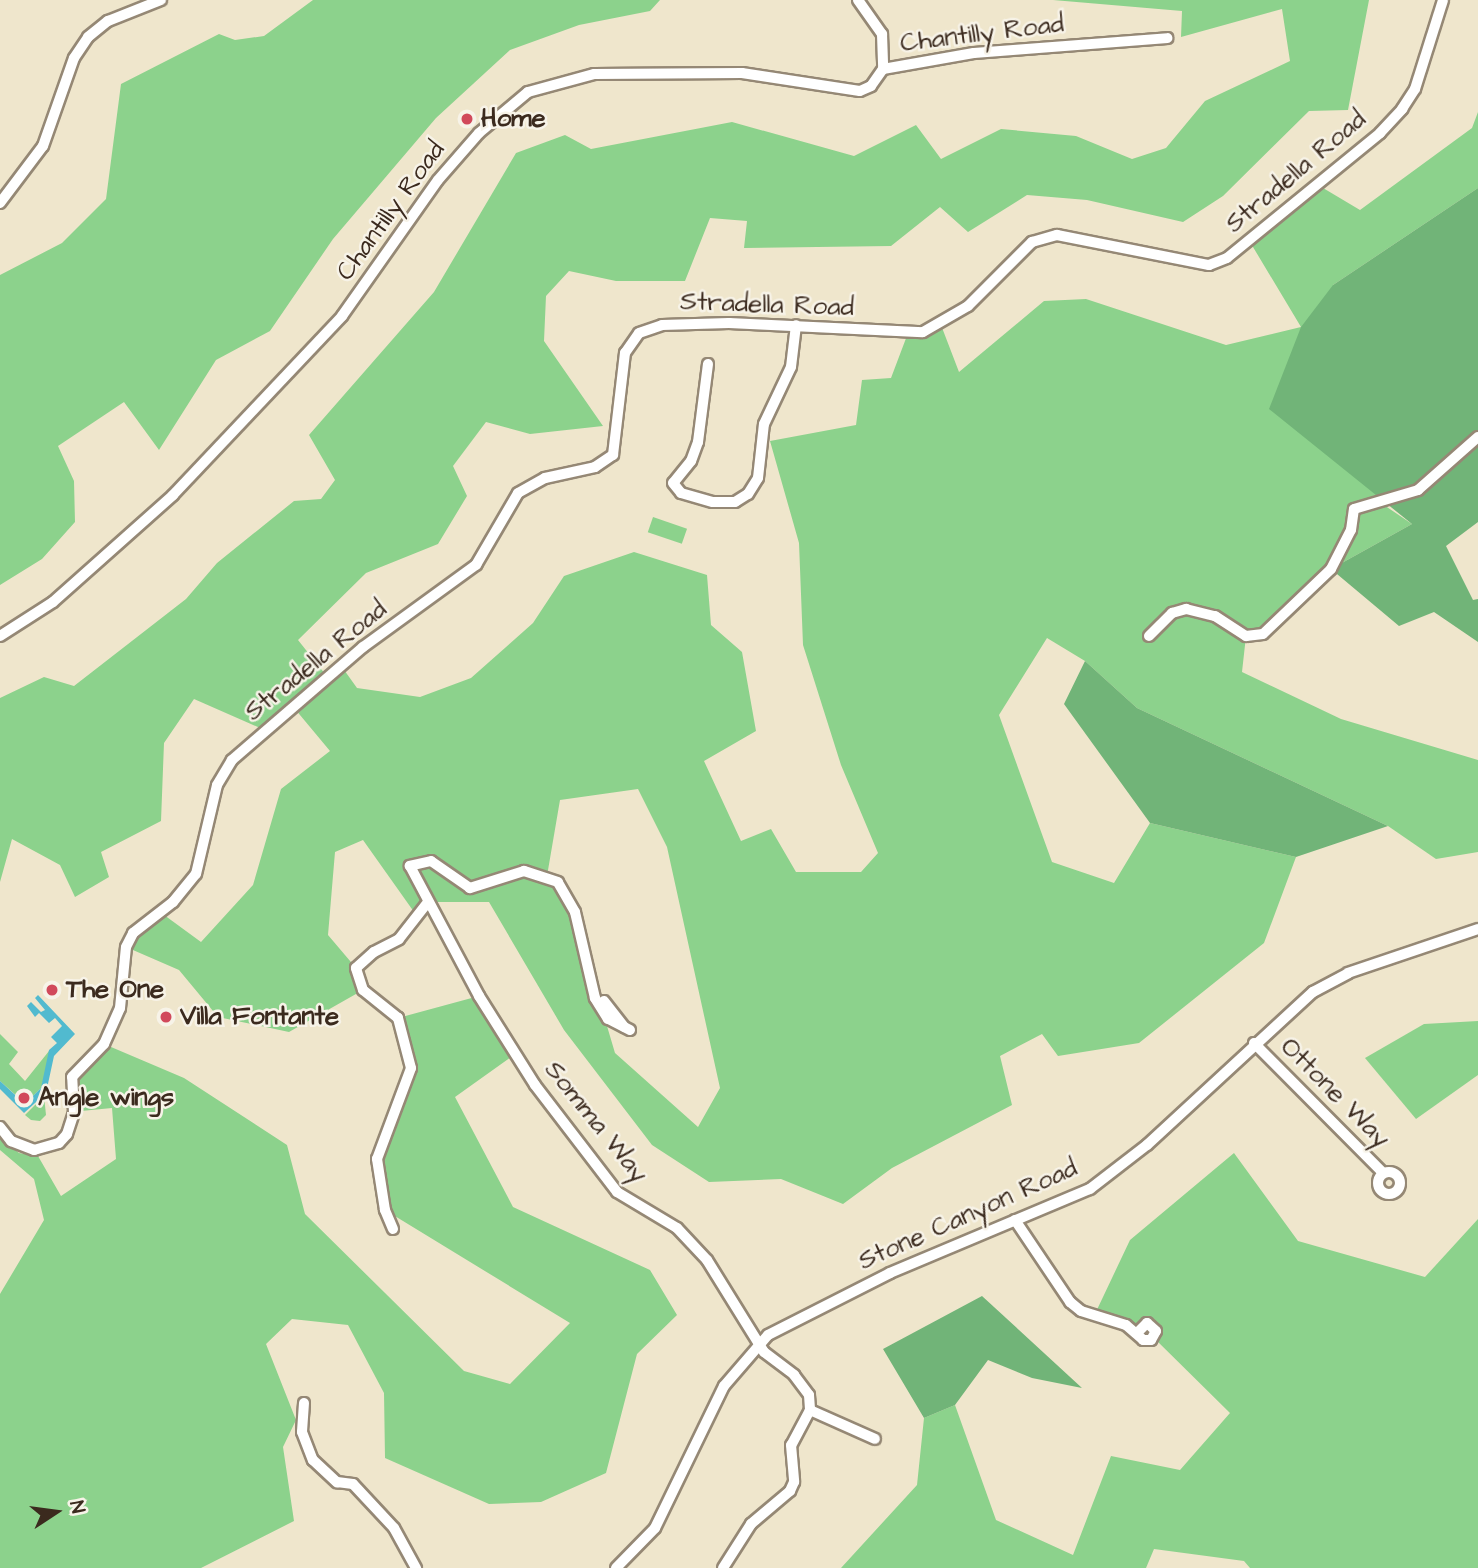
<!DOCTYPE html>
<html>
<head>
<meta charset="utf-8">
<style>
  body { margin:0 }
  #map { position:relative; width:1478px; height:1568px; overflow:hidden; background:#efe6cc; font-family:"Architects Daughter",sans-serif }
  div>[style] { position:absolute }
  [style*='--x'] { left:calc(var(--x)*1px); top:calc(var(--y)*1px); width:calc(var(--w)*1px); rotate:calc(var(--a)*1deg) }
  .green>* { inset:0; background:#8cd28c; transform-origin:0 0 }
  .forest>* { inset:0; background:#71b478 }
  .water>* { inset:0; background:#51bacf }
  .roads { filter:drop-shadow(2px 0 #958875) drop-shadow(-2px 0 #958875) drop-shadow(0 2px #958875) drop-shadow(0 -2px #958875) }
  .street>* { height:10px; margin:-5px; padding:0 5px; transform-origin:5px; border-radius:5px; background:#fff }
  .street>.ring { margin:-5px; padding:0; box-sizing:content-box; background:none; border:10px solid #fff; border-radius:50% }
  .dots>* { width:19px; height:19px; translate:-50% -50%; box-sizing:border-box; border:4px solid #f7f3e8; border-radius:50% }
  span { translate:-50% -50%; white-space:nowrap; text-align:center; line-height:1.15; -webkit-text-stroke:5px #f7f3e8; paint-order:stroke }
  .street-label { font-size:26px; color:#3b2a1e }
  .poi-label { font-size:26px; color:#3b2a1e; font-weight:700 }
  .left { translate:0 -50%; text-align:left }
  .north { position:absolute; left:21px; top:1477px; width:70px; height:70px; -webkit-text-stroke:5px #f7f3e8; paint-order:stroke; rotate:77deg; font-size:19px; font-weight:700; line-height:28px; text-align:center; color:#3b2a1e }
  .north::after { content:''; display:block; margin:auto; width:24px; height:32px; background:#3b2a1e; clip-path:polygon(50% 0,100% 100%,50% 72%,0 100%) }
</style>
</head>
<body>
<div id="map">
  <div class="green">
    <div style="clip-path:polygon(313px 0,660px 0,650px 11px,579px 25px,510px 50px,436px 118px,333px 239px,270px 331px,216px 360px,159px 450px,124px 402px,58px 446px,74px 481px,75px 522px,42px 559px,0 585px,0 275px,62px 243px,106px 199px,121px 84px,219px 34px,235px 40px,264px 36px)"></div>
    <div style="clip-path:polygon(evenodd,1053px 0,1369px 0,1348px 110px,1309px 111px,1223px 196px,1183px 222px,1087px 200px,1027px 195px,968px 232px,940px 207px,891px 246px,744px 248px,747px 221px,710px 218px,685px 281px,616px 281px,569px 271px,546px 296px,544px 341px,603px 426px,530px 434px,486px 422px,453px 466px,467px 496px,438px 544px,366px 573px,298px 640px,329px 679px,342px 667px,357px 688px,420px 697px,471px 678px,533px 623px,564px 576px,634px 552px,707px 575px,711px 625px,742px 652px,756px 731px,704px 761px,741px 841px,771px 829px,796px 872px,861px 872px,878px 853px,841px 765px,803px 645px,799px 543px,770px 441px,856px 425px,862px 380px,891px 378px,908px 333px,941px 325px,959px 372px,1044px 301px,1086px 299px,1226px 345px,1301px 327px,1250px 242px,1318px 185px,1360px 210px,1472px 128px,1478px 112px,1478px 188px,1333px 285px,1378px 501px,1412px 524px,1331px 569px,1269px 629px,1246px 636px,1242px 672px,1341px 719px,1478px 760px,1478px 852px,1436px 859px,1388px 826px,1137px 708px,1085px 661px,1047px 638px,999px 715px,1052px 862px,1114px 883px,1150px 823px,1296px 857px,1264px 943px,1139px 1043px,1058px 1056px,1042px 1034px,1000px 1056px,1012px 1105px,892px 1168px,843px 1204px,781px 1179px,709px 1182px,652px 1145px,564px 1030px,489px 902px,428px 902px,419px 919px,363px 840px,335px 852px,328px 935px,356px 968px,363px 990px,289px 1032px,218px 1017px,179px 970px,126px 947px,160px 912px,201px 942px,253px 885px,281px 789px,330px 751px,295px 709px,267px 731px,194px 699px,164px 743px,161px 821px,101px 852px,109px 877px,75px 897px,60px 865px,12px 839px,0 882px,0 698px,44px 677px,74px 686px,186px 599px,217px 563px,294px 501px,321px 499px,335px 480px,309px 435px,434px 292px,516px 153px,565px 135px,591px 149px,732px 122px,854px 156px,916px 125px,941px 159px,1001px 129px,1076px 136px,1132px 159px,1166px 148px,1205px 101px,1290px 61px,1282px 9px,1181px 37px,1182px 11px,1053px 0,638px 789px,667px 847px,720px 1088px,698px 1127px,615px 1053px,567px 891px,547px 876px,560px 800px,638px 789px)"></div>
    <div style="left:653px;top:517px;width:36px;height:16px;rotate:19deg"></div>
    <div style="clip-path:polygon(479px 996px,514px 1055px,455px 1097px,513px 1207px,650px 1270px,677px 1315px,637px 1354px,606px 1473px,541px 1502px,489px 1504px,385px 1458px,384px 1393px,348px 1325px,292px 1319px,266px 1344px,296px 1420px,283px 1447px,294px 1521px,201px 1568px,0 1568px,0 1294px,44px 1220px,34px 1179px,0 1150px,0 1137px,19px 1153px,38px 1156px,61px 1196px,116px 1159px,112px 1108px,81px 1111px,72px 1077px,104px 1044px,184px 1078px,287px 1145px,305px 1214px,464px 1371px,510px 1384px,570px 1323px,385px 1210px,377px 1160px,411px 1068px,398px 1018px)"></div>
    <div style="clip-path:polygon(1478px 1021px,1478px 1075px,1416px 1119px,1365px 1058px,1424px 1024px)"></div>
    <div style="clip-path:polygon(0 1034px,18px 1052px,9px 1064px,25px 1081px,49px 1051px,52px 1054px,41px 1088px,31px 1098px,25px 1092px,19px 1098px,0 1081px)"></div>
    <div style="clip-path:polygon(44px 1096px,46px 1115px,40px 1121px,31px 1120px,25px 1115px)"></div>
    <div style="clip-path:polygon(1234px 1153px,1298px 1241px,1425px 1277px,1478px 1219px,1478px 1568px,1250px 1568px,1244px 1561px,1154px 1549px,1146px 1568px,841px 1568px,917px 1485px,924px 1418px,955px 1405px,996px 1520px,1073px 1555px,1111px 1456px,1180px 1470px,1230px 1413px,1154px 1338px,1140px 1337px,1094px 1316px,1130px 1240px)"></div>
  </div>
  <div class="forest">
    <div style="clip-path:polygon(1478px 188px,1478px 522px,1446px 546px,1473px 600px,1478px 599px,1478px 642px,1434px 612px,1399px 626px,1331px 569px,1412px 524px,1269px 409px,1301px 327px,1333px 285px)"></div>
    <div style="clip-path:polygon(1085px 661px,1137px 708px,1388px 826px,1296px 857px,1150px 823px,1064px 704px)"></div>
    <div style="clip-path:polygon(982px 1296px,1082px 1388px,1032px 1378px,988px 1360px,955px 1405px,924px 1418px,883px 1349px)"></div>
  </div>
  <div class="water">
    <div style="clip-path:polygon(38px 995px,75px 1034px,54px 1056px,46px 1093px,24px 1113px,0 1089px,0 1081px,25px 1104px,41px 1088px,49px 1050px,57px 1043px,51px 1037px,62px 1026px,55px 1018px,49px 1023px,39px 1013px,35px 1017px,27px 1006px,31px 1002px,41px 1012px,45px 1010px,35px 998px)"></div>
  </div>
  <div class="roads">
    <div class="street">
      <div style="--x:858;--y:0;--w:42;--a:54.8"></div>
      <div style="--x:882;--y:34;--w:35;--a:88"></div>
      <div style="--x:0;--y:203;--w:71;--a:-53"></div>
      <div style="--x:43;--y:146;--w:93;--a:-70.6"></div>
      <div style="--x:74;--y:58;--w:25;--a:-56"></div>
      <div style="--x:88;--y:37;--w:26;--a:-39"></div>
      <div style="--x:108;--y:21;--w:57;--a:-21.6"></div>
      <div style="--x:708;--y:364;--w:79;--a:97.3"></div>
      <div style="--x:698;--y:442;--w:20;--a:110"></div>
      <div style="--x:691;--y:461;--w:28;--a:129"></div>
      <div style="--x:673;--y:483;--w:13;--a:51"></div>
      <div style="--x:681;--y:493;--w:33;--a:16"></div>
      <div style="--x:713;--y:502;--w:22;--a:0"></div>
      <div style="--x:735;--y:502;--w:15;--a:-32"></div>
      <div style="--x:748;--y:494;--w:19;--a:-58"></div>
      <div style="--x:758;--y:478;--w:54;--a:-83.7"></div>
      <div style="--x:764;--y:424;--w:63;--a:-64.7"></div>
      <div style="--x:791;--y:367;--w:42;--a:-83.2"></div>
      <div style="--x:0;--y:636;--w:63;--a:-32.7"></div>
      <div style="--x:53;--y:602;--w:161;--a:-41.7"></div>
      <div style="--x:173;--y:495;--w:246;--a:-46.6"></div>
      <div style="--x:342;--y:316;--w:166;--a:-54.8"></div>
      <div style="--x:438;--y:180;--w:62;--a:-48.9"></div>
      <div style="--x:479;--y:133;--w:64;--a:-39.9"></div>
      <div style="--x:528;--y:92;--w:68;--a:-15.3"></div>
      <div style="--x:594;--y:74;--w:148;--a:-0.4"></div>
      <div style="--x:742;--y:73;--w:119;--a:8.7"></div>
      <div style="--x:860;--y:91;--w:12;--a:-24"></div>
      <div style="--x:871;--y:86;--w:21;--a:-55"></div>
      <div style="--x:883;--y:69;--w:92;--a:-10"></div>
      <div style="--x:974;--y:53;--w:194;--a:-4.4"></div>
      <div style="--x:1149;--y:636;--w:33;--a:-45"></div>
      <div style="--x:1172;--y:613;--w:15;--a:-16"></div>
      <div style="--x:1186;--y:609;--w:30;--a:14"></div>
      <div style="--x:1215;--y:616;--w:37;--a:33"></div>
      <div style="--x:1246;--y:636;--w:17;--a:-7"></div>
      <div style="--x:1263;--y:634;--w:94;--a:-43.7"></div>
      <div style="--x:1331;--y:569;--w:44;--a:-62.9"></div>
      <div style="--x:1351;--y:530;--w:21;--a:-82"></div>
      <div style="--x:1354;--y:509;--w:67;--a:-16.5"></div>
      <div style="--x:1418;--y:490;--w:80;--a:-41.5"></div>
      <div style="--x:604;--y:1001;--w:33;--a:52"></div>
      <div style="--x:630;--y:1030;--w:25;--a:-153"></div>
      <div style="--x:608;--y:1019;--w:25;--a:-122"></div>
      <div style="--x:595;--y:998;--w:88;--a:-103.1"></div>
      <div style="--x:575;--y:912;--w:34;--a:-120"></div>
      <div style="--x:558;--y:882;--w:36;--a:-162"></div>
      <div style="--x:524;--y:871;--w:57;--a:162.5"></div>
      <div style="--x:470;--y:888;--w:47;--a:-145.3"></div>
      <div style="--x:431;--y:861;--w:22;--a:167"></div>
      <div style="--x:410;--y:866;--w:147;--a:62"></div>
      <div style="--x:479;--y:996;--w:105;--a:57.8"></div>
      <div style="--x:535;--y:1085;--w:135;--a:52.5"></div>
      <div style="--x:617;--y:1192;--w:70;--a:31"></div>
      <div style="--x:677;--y:1228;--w:44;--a:46.8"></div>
      <div style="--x:707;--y:1260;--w:108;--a:58.2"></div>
      <div style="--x:764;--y:1352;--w:38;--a:37"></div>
      <div style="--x:794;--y:1375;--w:25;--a:53"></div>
      <div style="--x:809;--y:1395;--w:15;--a:86"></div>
      <div style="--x:810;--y:1410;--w:40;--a:118"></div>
      <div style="--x:791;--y:1445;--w:37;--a:85"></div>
      <div style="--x:794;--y:1482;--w:10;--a:114"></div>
      <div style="--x:790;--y:1491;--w:51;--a:139.8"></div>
      <div style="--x:751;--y:1524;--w:52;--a:122.5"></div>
      <div style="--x:1254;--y:1043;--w:183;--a:45.2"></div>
      <div style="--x:0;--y:1127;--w:18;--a:52"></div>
      <div style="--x:11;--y:1141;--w:25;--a:21"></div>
      <div style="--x:34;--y:1150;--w:26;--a:-16"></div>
      <div style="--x:59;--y:1143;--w:12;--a:-48"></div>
      <div style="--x:67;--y:1134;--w:23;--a:-72"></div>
      <div style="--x:74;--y:1112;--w:35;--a:-93"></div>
      <div style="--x:72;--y:1077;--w:46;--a:-45.9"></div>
      <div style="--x:104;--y:1044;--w:39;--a:-66"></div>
      <div style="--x:120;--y:1008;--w:61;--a:-84.4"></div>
      <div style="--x:126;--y:947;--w:16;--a:-63"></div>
      <div style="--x:133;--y:933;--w:51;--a:-37.8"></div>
      <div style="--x:173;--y:902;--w:36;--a:-51"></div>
      <div style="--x:196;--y:874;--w:91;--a:-76.7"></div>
      <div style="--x:217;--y:785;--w:29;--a:-59"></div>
      <div style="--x:232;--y:760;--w:173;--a:-40.8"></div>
      <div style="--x:363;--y:647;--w:140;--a:-36"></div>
      <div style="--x:476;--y:565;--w:83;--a:-59.7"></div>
      <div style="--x:518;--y:493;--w:31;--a:-29"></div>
      <div style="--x:545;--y:478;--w:51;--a:-12.4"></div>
      <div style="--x:595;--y:467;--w:22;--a:-34"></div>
      <div style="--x:613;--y:455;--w:103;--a:-83.3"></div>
      <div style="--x:625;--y:353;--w:24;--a:-55"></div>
      <div style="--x:639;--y:333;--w:24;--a:-19"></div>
      <div style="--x:662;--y:325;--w:67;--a:-1.7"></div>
      <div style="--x:729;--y:323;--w:194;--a:2.7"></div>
      <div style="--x:923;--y:332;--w:52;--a:-30"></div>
      <div style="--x:968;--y:306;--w:91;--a:-45"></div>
      <div style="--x:1032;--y:242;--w:26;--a:-16"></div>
      <div style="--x:1057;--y:235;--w:155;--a:11.2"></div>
      <div style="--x:1209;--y:265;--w:19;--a:-21"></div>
      <div style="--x:1227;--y:258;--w:198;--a:-39.2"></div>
      <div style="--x:1380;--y:133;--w:33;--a:-47"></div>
      <div style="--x:1402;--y:109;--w:24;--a:-57"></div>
      <div style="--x:1415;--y:89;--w:93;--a:-72.5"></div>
      <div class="ring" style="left:1378px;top:1172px;width:12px;height:12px"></div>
      <div style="--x:1015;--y:1220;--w:99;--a:56.1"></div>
      <div style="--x:1070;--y:1302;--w:14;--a:39"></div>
      <div style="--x:1081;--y:1311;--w:47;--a:17.3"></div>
      <div style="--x:1126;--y:1325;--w:23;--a:41"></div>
      <div style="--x:1143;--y:1340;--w:8;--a:0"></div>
      <div style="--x:1151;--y:1340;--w:10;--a:-61"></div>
      <div style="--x:1156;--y:1331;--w:12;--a:-138"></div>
      <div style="--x:1147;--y:1323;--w:13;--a:135"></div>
      <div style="--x:393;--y:1229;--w:21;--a:-113"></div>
      <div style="--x:385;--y:1210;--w:52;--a:-98.9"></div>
      <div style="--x:377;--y:1159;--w:97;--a:-69.5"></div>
      <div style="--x:411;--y:1068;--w:52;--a:-104.6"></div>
      <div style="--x:398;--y:1018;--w:45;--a:-141.3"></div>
      <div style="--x:363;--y:990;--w:23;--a:-108"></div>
      <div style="--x:356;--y:968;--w:24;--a:-42"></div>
      <div style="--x:374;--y:952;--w:28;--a:-27"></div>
      <div style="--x:399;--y:939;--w:47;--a:-51.9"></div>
      <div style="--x:304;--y:1403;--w:29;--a:94"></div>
      <div style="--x:302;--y:1432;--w:30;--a:69"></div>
      <div style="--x:313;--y:1460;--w:33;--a:43"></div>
      <div style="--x:337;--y:1482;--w:16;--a:7"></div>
      <div style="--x:353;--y:1484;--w:60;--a:47"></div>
      <div style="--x:394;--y:1528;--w:46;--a:61.2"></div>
      <div style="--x:810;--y:1410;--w:71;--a:24"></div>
      <div style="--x:616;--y:1568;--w:56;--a:-45.7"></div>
      <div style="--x:655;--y:1528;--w:158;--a:-64.1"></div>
      <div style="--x:724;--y:1386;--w:67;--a:-49.2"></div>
      <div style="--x:768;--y:1335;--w:137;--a:-26.9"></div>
      <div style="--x:890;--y:1273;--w:217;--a:-22.8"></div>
      <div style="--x:1090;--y:1189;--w:72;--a:-37.7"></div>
      <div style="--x:1147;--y:1145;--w:226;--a:-42.7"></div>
      <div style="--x:1313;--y:992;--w:40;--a:-28"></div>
      <div style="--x:1348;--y:973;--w:137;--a:-18.7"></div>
    </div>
  </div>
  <div class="dots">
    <div style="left:467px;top:119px;background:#d1495b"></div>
    <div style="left:52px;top:990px;background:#d1495b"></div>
    <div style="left:166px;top:1017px;background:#d1495b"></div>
    <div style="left:24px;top:1098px;background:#d1495b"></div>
  </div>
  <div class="street-label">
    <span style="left:982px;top:34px;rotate:-7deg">Chantilly Road</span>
    <span style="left:1296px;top:172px;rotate:-40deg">Stradella Road</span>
    <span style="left:391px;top:211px;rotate:-54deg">Chantilly Road</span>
    <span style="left:767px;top:305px;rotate:2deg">Stradella Road</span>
    <span style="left:316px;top:661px;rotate:-39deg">Stradella Road</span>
    <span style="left:1335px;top:1093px;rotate:45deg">Ottone Way</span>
    <span style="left:596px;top:1122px;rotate:51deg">Somma Way</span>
    <span style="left:968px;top:1215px;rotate:-24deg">Stone Canyon Road</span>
  </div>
  <div class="poi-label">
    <span class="left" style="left:481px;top:119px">Home</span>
    <span class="left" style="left:66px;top:990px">The One</span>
    <span class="left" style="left:180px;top:1017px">Villa Fontante</span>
    <span class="left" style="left:38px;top:1098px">Angle wings</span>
  </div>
  <div class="north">N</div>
</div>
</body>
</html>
